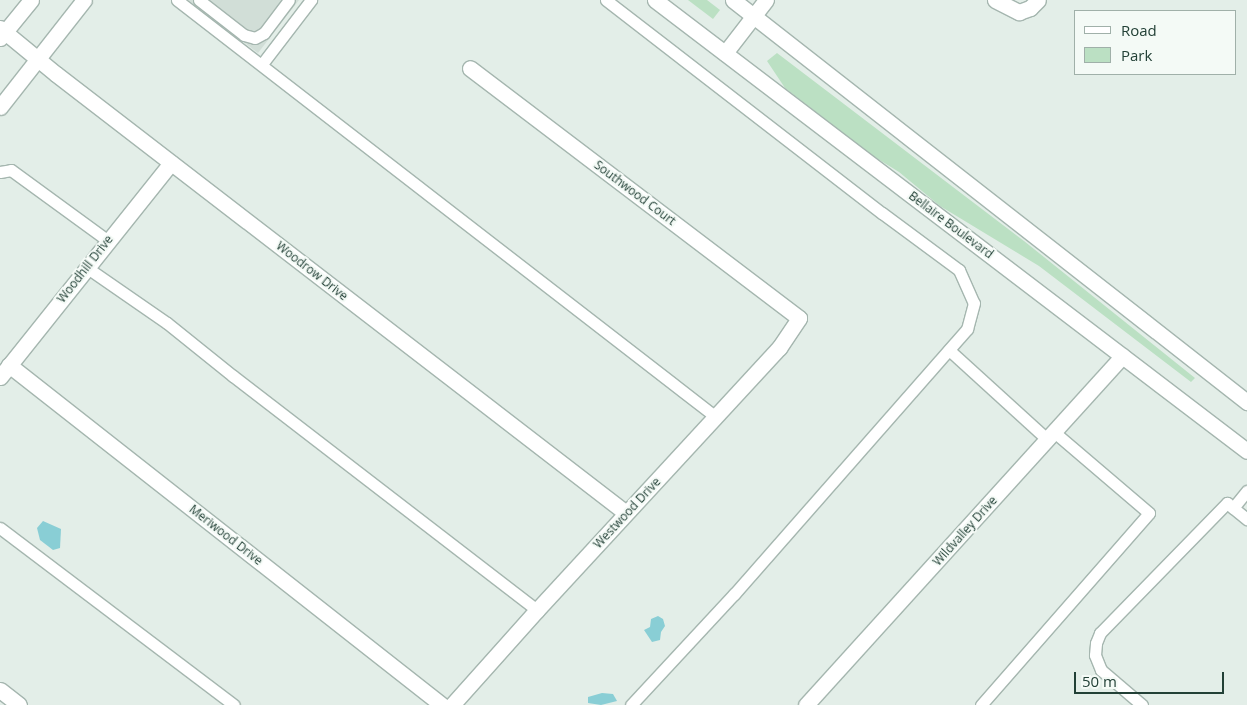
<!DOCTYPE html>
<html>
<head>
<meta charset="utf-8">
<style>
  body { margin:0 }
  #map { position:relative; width:1247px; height:705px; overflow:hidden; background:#e3eee8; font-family:"Open Sans",sans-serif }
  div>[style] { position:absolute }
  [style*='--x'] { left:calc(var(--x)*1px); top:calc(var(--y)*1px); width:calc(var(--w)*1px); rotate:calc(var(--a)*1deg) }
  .built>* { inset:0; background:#d1ded7 }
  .green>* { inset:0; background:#bbe0c3 }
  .water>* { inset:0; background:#89ced5 }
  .roads { filter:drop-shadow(1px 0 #a5b6af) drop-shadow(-1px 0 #a5b6af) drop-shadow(0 1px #a5b6af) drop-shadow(0 -1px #a5b6af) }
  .service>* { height:11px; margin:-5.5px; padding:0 5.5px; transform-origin:5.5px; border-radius:5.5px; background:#fff }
  .minor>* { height:15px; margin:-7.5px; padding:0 7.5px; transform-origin:7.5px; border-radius:7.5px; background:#fff }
  .secondary>* { height:15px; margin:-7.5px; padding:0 7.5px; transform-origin:7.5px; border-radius:7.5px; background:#fff }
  span { translate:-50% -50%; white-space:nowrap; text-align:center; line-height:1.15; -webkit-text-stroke:4px #f4faf6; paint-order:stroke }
  .street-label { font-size:12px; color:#224036 }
  .legend { position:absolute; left:1074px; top:10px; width:162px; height:65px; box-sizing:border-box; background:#f4faf6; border:1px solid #a0b0a9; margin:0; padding:6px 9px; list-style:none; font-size:15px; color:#224036 }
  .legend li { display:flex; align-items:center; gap:10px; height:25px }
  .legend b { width:25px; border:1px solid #a0b0a9 }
  .scale { position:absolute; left:1074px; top:672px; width:150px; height:22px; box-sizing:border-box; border:2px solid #224036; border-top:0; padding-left:6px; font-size:15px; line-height:18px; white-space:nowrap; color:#224036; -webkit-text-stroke:4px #f4faf6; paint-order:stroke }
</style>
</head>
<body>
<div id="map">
  <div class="built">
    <div style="clip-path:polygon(188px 0,299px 0,258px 53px)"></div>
  </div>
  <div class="green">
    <div style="clip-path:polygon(688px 0,707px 0,720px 10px,713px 19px)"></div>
    <div style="clip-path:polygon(777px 53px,1024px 241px,1195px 378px,1191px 382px,1039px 266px,940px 206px,899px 172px,873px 156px,785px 88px,767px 61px)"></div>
  </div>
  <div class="water">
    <div style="clip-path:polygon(43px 521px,61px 529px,60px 548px,53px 550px,40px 540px,37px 528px)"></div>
    <div style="clip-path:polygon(658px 616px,663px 619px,665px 626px,661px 632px,660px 640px,652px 642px,644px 630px,650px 627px,651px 619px)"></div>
    <div style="clip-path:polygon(602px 693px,613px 694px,617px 701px,601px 705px,588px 703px,588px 697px)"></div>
  </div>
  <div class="roads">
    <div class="service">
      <div style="--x:177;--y:0;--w:681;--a:37.73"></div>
      <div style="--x:199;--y:0;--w:57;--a:37.9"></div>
      <div style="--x:244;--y:35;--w:11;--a:15"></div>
      <div style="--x:255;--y:38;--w:10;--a:-29"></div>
      <div style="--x:264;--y:33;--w:41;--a:-52.9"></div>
      <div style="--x:606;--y:0;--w:349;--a:37.7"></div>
      <div style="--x:882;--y:213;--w:96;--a:36.5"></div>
      <div style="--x:959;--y:270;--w:36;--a:66"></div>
      <div style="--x:974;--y:303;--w:27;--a:105"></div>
      <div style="--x:967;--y:329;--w:353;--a:131.3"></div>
      <div style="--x:734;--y:594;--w:151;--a:132.9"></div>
      <div style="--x:262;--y:64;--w:81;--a:-52.6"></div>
      <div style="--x:0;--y:172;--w:11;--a:-10"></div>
      <div style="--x:11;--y:170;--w:119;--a:36.1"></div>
      <div style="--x:86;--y:267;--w:98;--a:34.7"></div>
      <div style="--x:167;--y:323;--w:85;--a:38.8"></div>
      <div style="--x:233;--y:376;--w:384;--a:37.6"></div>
      <div style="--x:949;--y:350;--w:134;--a:42.3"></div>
      <div style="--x:1233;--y:508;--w:22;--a:-51"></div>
      <div style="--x:0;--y:528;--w:293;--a:37.1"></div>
      <div style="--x:981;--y:705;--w:255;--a:-48.8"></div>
      <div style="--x:1149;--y:513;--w:125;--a:-139.5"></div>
      <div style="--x:1142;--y:705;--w:54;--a:-139.5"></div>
      <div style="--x:1101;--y:670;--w:16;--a:-112"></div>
      <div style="--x:1095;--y:655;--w:12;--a:-85"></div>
      <div style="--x:1096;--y:643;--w:11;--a:-68"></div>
      <div style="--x:1100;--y:633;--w:182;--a:-45.7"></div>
      <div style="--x:1227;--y:503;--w:26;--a:39"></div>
    </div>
    <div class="minor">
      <div style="--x:995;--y:0;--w:27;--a:27"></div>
      <div style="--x:1019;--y:12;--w:12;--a:-20"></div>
      <div style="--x:1030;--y:8;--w:11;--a:-45"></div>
      <div style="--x:0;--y:28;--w:72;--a:39.4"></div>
      <div style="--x:56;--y:74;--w:719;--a:37.6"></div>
      <div style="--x:725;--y:53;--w:67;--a:-52.3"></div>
      <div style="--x:9;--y:365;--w:551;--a:38.14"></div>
      <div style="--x:0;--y:377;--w:274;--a:-51.4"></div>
      <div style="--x:0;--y:690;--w:24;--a:38"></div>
      <div style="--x:452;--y:705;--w:127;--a:-48.2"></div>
      <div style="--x:537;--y:610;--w:357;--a:-47.3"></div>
      <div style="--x:779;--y:348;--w:36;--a:-56"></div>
      <div style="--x:799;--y:318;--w:413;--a:-142.8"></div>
      <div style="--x:806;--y:705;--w:471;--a:-47.8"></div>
    </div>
    <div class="secondary">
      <div style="--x:655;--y:0;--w:744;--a:37.3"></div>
      <div style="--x:733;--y:0;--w:653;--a:38.03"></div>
      <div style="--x:0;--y:38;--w:49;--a:-50.8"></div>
      <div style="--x:0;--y:107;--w:136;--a:-51.9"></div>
    </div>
  </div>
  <div class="street-label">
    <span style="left:635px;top:193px;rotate:37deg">Southwood Court</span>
    <span style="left:951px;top:225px;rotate:37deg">Bellaire Boulevard</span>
    <span style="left:85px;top:269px;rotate:-52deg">Woodhill Drive</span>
    <span style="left:312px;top:271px;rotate:38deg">Woodrow Drive</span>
    <span style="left:627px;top:513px;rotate:-47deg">Westwood Drive</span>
    <span style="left:965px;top:531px;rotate:-48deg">Wildvalley Drive</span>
    <span style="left:226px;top:535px;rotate:38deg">Meriwood Drive</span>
  </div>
  <ul class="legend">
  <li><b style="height:6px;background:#fff"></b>Road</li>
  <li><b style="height:14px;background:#bbe0c3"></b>Park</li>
  </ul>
  <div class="scale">50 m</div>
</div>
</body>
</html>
